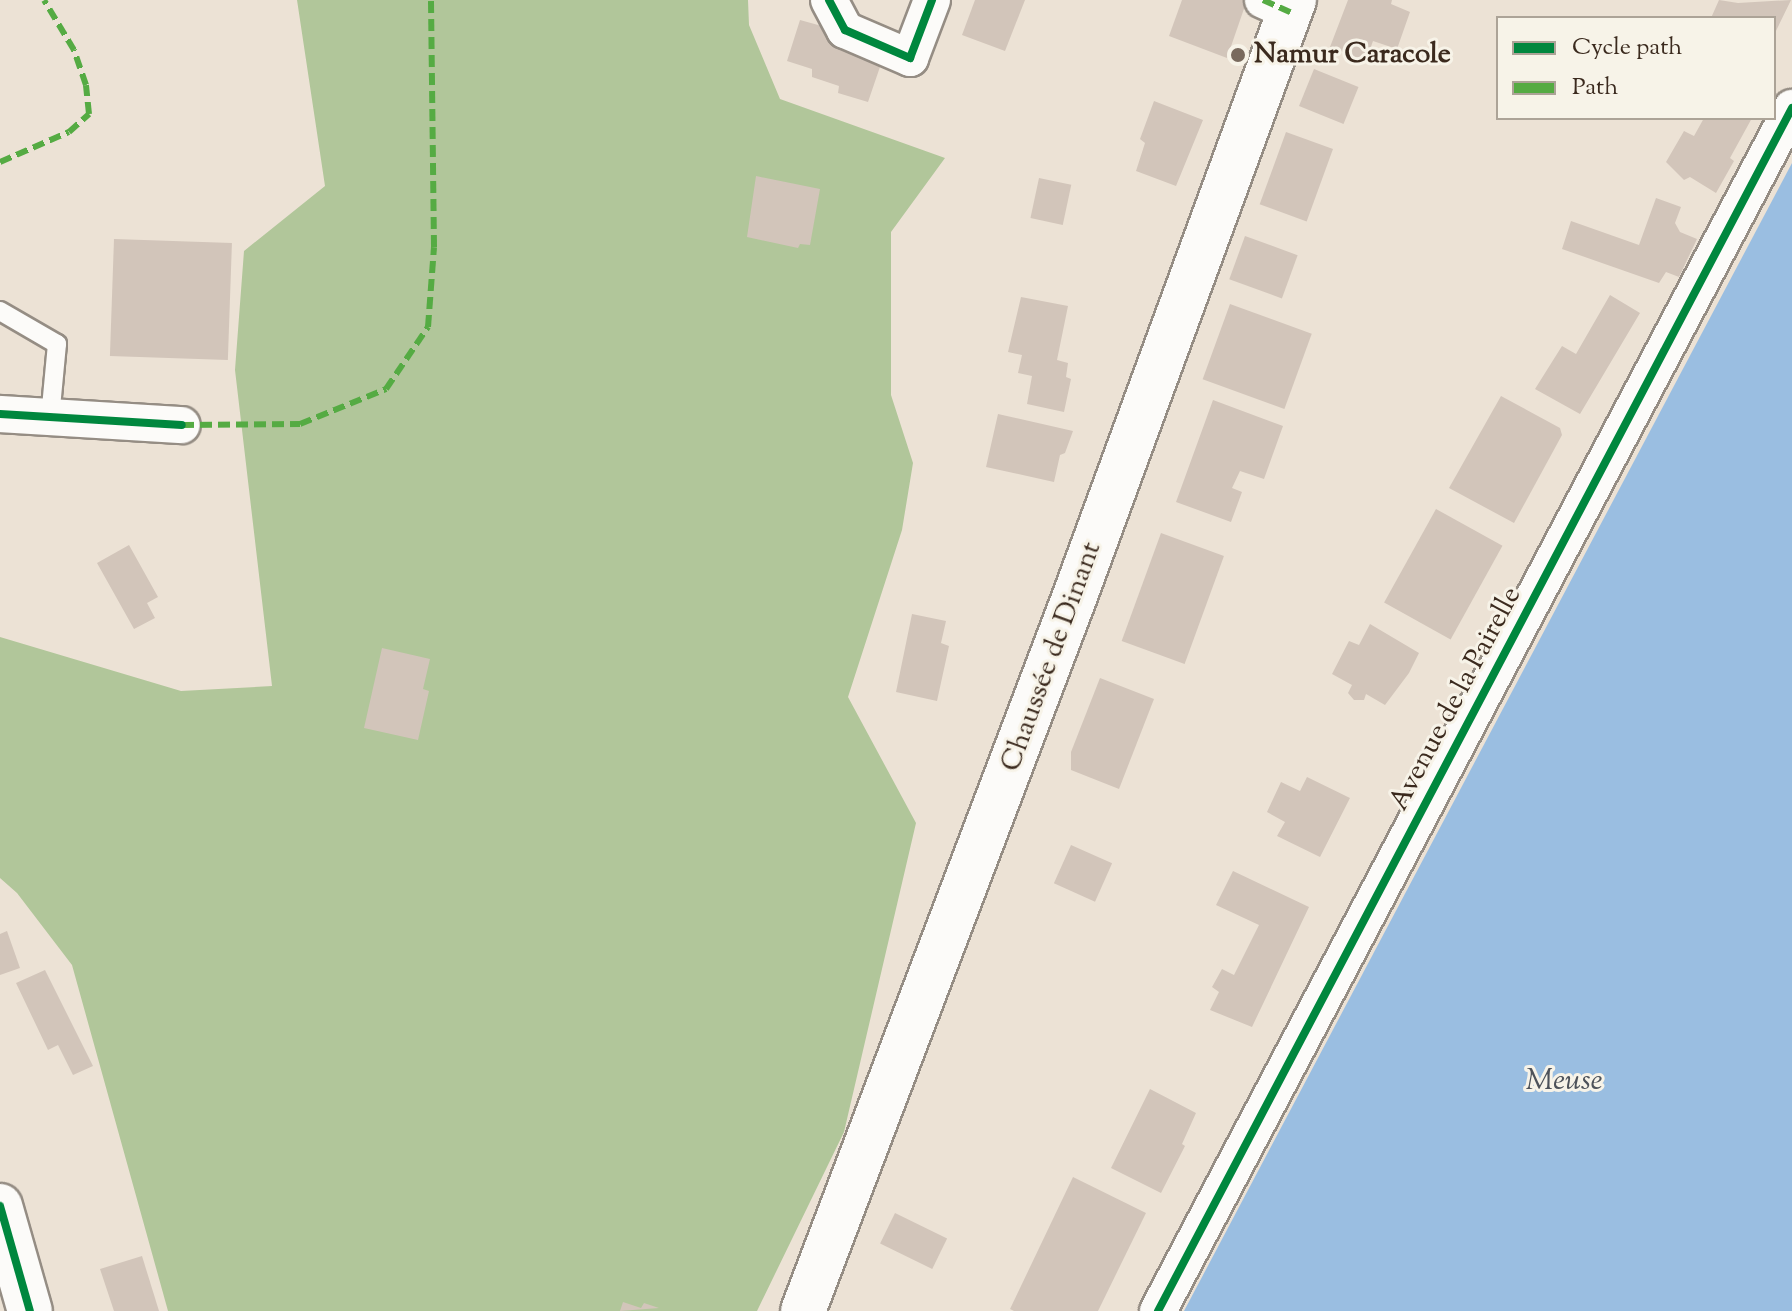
<!DOCTYPE html>
<html>
<head>
<meta charset="utf-8">
<style>
  body { margin:0 }
  #map { position:relative; width:1792px; height:1311px; overflow:hidden; background:#ece2d5; font-family:"Sorts Mill Goudy",serif }
  div>[style] { position:absolute }
  [style*='--x'] { left:calc(var(--x)*1px); top:calc(var(--y)*1px); width:calc(var(--w)*1px); rotate:calc(var(--a)*1deg) }
  .forest>* { inset:0; background:#b1c69a }
  .water>* { inset:0; background:#9abee1 }
  .building>* { inset:0; background:#d2c5ba; transform-origin:0 0 }
  .roads { filter:drop-shadow(2px 0 #958d84) drop-shadow(-2px 0 #958d84) drop-shadow(0 2px #958d84) drop-shadow(0 -2px #958d84) }
  .service>* { height:18px; margin:-9px; padding:0 9px; transform-origin:9px; border-radius:9px; background:#fcfbf9 }
  .minor>* { height:36px; margin:-18px; padding:0 18px; transform-origin:18px; border-radius:18px; background:#fcfbf9 }
  .tertiary>* { height:44px; margin:-22px; padding:0 22px; transform-origin:22px; border-radius:22px; background:#fcfbf9 }
  .primary>* { height:44px; margin:-22px; padding:0 22px; transform-origin:22px; border-radius:22px; background:#fcfbf9 }
  .quiet>* { height:6px; margin-top:-3px; transform-origin:0; background:repeating-linear-gradient(90deg,#55ab43 0 12px,transparent 0 18px) }
  .cycleway>* { height:8px; margin:-4px; padding:0 4px; transform-origin:4px; border-radius:4px; background:#00873e }
  .dots>* { width:22px; height:22px; translate:-50% -50%; box-sizing:border-box; border:4px solid #f7f3e8; border-radius:50% }
  span { translate:-50% -50%; white-space:nowrap; text-align:center; line-height:1.15; -webkit-text-stroke:6px #f7f3e8; paint-order:stroke }
  .poi-label { font-size:28px; color:#3b2a1e; font-weight:700 }
  .left { translate:0 -50%; text-align:left }
  .street-label { font-size:28px; color:#3b2a1e }
  .water-label { font-size:30px; color:#4d525a; font-style:italic }
  .legend { position:absolute; left:1496px; top:16px; width:280px; height:104px; box-sizing:border-box; background:#f7f3e8; border:2px solid #aca397; margin:0; padding:10px 14px; list-style:none; font-size:24px; color:#3b2a1e }
  .legend li { display:flex; align-items:center; gap:16px; height:40px }
  .legend b { width:40px; border:2px solid #aca397 }
</style>
</head>
<body>
<div id="map">
  <div class="forest">
    <div style="clip-path:polygon(297px 0,748px 0,749px 25px,780px 99px,945px 158px,891px 232px,891px 395px,913px 463px,902px 530px,848px 697px,916px 823px,844px 1132px,757px 1311px,168px 1311px,72px 965px,17px 893px,0 878px,0 637px,181px 691px,272px 686px,235px 370px,244px 251px,325px 186px)"></div>
  </div>
  <div class="water">
    <div style="clip-path:polygon(1792px 163px,1792px 1311px,1184px 1311px)"></div>
  </div>
  <div class="building">
    <div style="clip-path:polygon(975px 0,1025px 0,1005px 51px,962px 35px)"></div>
    <div style="clip-path:polygon(1182px 0,1247px 0,1227px 58px,1169px 36px)"></div>
    <div style="clip-path:polygon(1348px 0,1392px 0,1391px 4px,1410px 12px,1397px 49px,1373px 41px,1366px 61px,1330px 47px)"></div>
    <div style="clip-path:polygon(1719px 0,1738px 3px,1791px 0,1774px 35px,1774px 18px,1711px 18px)"></div>
    <div style="clip-path:polygon(800px 20px,829px 28px,827px 36px,857px 44px,882px 61px,868px 102px,838px 93px,839px 86px,812px 77px,812px 69px,787px 61px)"></div>
    <div style="left:1314px;top:69px;width:48px;height:40px;rotate:22deg"></div>
    <div style="clip-path:polygon(1154px 101px,1203px 120px,1176px 186px,1136px 171px,1145px 143px,1140px 139px)"></div>
    <div style="clip-path:polygon(1704px 118px,1752px 118px,1730px 158px,1734px 161px,1716px 193px,1690px 177px,1684px 180px,1666px 162px,1684px 131px,1694px 136px)"></div>
    <div style="left:1286px;top:132px;width:50px;height:77px;rotate:20deg"></div>
    <div style="clip-path:polygon(756px 176px,820px 189px,810px 245px,800px 244px,798px 248px,747px 237px)"></div>
    <div style="left:1039px;top:178px;width:33px;height:41px;rotate:12deg"></div>
    <div style="clip-path:polygon(1656px 198px,1681px 207px,1675px 223px,1680px 232px,1697px 239px,1679px 277px,1666px 272px,1659px 283px,1562px 249px,1571px 221px,1639px 245px)"></div>
    <div style="left:1245px;top:236px;width:56px;height:46px;rotate:20deg"></div>
    <div style="left:114px;top:239px;width:118px;height:117px;rotate:2deg"></div>
    <div style="clip-path:polygon(1610px 295px,1640px 313px,1580px 414px,1535px 389px,1562px 346px,1576px 354px)"></div>
    <div style="clip-path:polygon(1021px 297px,1068px 306px,1057px 360px,1068px 363px,1066px 377px,1071px 379px,1064px 412px,1027px 404px,1032px 376px,1018px 373px,1022px 355px,1008px 352px)"></div>
    <div style="left:1230px;top:304px;width:87px;height:80px;rotate:20deg"></div>
    <div style="clip-path:polygon(1501px 396px,1560px 428px,1562px 435px,1514px 523px,1449px 488px)"></div>
    <div style="clip-path:polygon(1213px 400px,1283px 426px,1264px 479px,1240px 471px,1232px 488px,1242px 492px,1231px 522px,1176px 502px)"></div>
    <div style="clip-path:polygon(998px 414px,1073px 431px,1065px 453px,1060px 455px,1054px 482px,986px 467px)"></div>
    <div style="left:1436px;top:509px;width:76px;height:107px;rotate:29deg"></div>
    <div style="left:1161px;top:533px;width:67px;height:115px;rotate:20deg"></div>
    <div style="clip-path:polygon(129px 545px,158px 597px,147px 603px,155px 618px,134px 629px,97px 563px)"></div>
    <div style="clip-path:polygon(912px 614px,946px 621px,941px 643px,949px 646px,937px 701px,896px 692px)"></div>
    <div style="clip-path:polygon(1370px 624px,1419px 653px,1409px 673px,1385px 705px,1366px 694px,1364px 700px,1354px 700px,1348px 693px,1352px 685px,1332px 674px,1349px 641px,1359px 645px)"></div>
    <div style="clip-path:polygon(382px 648px,430px 659px,423px 689px,429px 691px,418px 740px,364px 728px)"></div>
    <div style="clip-path:polygon(1100px 678px,1154px 699px,1119px 789px,1071px 770px,1071px 752px)"></div>
    <div style="clip-path:polygon(1307px 777px,1350px 798px,1320px 857px,1277px 836px,1285px 822px,1267px 812px,1281px 782px,1300px 791px)"></div>
    <div style="left:1071px;top:845px;width:45px;height:42px;rotate:24deg"></div>
    <div style="clip-path:polygon(1233px 871px,1309px 907px,1252px 1027px,1210px 1010px,1219px 992px,1212px 987px,1222px 969px,1234px 975px,1259px 925px,1216px 905px)"></div>
    <div style="clip-path:polygon(7px 931px,20px 968px,0 975px,0 934px)"></div>
    <div style="clip-path:polygon(45px 970px,93px 1066px,73px 1075px,58px 1045px,48px 1050px,16px 983px)"></div>
    <div style="clip-path:polygon(1150px 1089px,1196px 1113px,1182px 1144px,1185px 1146px,1161px 1193px,1111px 1168px)"></div>
    <div style="clip-path:polygon(1073px 1177px,1146px 1213px,1098px 1311px,1014px 1311px,1010px 1309px)"></div>
    <div style="left:895px;top:1213px;width:58px;height:34px;rotate:26deg"></div>
    <div style="clip-path:polygon(142px 1256px,159px 1311px,114px 1311px,100px 1269px)"></div>
    <div style="clip-path:polygon(623px 1302px,641px 1308px,644px 1303px,659px 1308px,620px 1311px)"></div>
  </div>
  <div class="roads">
    <div class="service">
      <div style="--x:0;--y:311;--w:66;--a:30.1"></div>
      <div style="--x:57;--y:344;--w:74;--a:95.4"></div>
    </div>
    <div class="minor">
      <div style="--x:829;--y:0;--w:34;--a:62"></div>
      <div style="--x:845;--y:30;--w:71;--a:23.3"></div>
      <div style="--x:910;--y:58;--w:62;--a:-69.2"></div>
      <div style="--x:1263;--y:0;--w:30;--a:24"></div>
      <div style="--x:0;--y:414;--w:182;--a:3.5"></div>
      <div style="--x:1158;--y:1311;--w:1360;--a:-62.21"></div>
    </div>
    <div class="tertiary">
      <div style="--x:0;--y:1206;--w:109;--a:74.1"></div>
    </div>
    <div class="primary">
      <div style="--x:803;--y:1311;--w:768;--a:-69.18"></div>
      <div style="--x:1076;--y:593;--w:632;--a:-69.82"></div>
    </div>
  </div>
  <div class="quiet">
    <div style="--x:1263;--y:0;--w:30;--a:24"></div>
    <div style="--x:0;--y:162;--w:75;--a:-23.5"></div>
    <div style="--x:69;--y:132;--w:27;--a:-42"></div>
    <div style="--x:89;--y:114;--w:29;--a:-96"></div>
    <div style="--x:86;--y:85;--w:37;--a:-109"></div>
    <div style="--x:74;--y:50;--w:58;--a:-121"></div>
    <div style="--x:182;--y:425;--w:118;--a:-0.5"></div>
    <div style="--x:300;--y:424;--w:93;--a:-22.1"></div>
    <div style="--x:386;--y:389;--w:75;--a:-55.9"></div>
    <div style="--x:428;--y:327;--w:80;--a:-85.7"></div>
    <div style="--x:434;--y:247;--w:247;--a:-90.7"></div>
  </div>
  <div class="cycleway">
    <div style="--x:829;--y:0;--w:34;--a:62"></div>
    <div style="--x:845;--y:30;--w:71;--a:23.3"></div>
    <div style="--x:910;--y:58;--w:62;--a:-69.2"></div>
    <div style="--x:0;--y:414;--w:182;--a:3.5"></div>
    <div style="--x:0;--y:1206;--w:109;--a:74.1"></div>
    <div style="--x:1158;--y:1311;--w:1360;--a:-62.21"></div>
  </div>
  <div class="dots">
    <div style="left:1238px;top:55px;background:#796a5e"></div>
  </div>
  <div class="poi-label">
    <span class="left" style="left:1254px;top:55px">Namur Caracole</span>
  </div>
  <div class="street-label">
    <span style="left:1052px;top:657px;rotate:-70deg">Chaussée de Dinant</span>
    <span style="left:1456px;top:699px;rotate:-62deg">Avenue de la Pairelle</span>
  </div>
  <div class="water-label">
    <span style="left:1564px;top:1082px">Meuse</span>
  </div>
  <ul class="legend">
  <li><b style="height:10px;background:#00873e"></b>Cycle path</li>
  <li><b style="height:10px;background:#55ab43"></b>Path</li>
  </ul>
</div>
</body>
</html>
